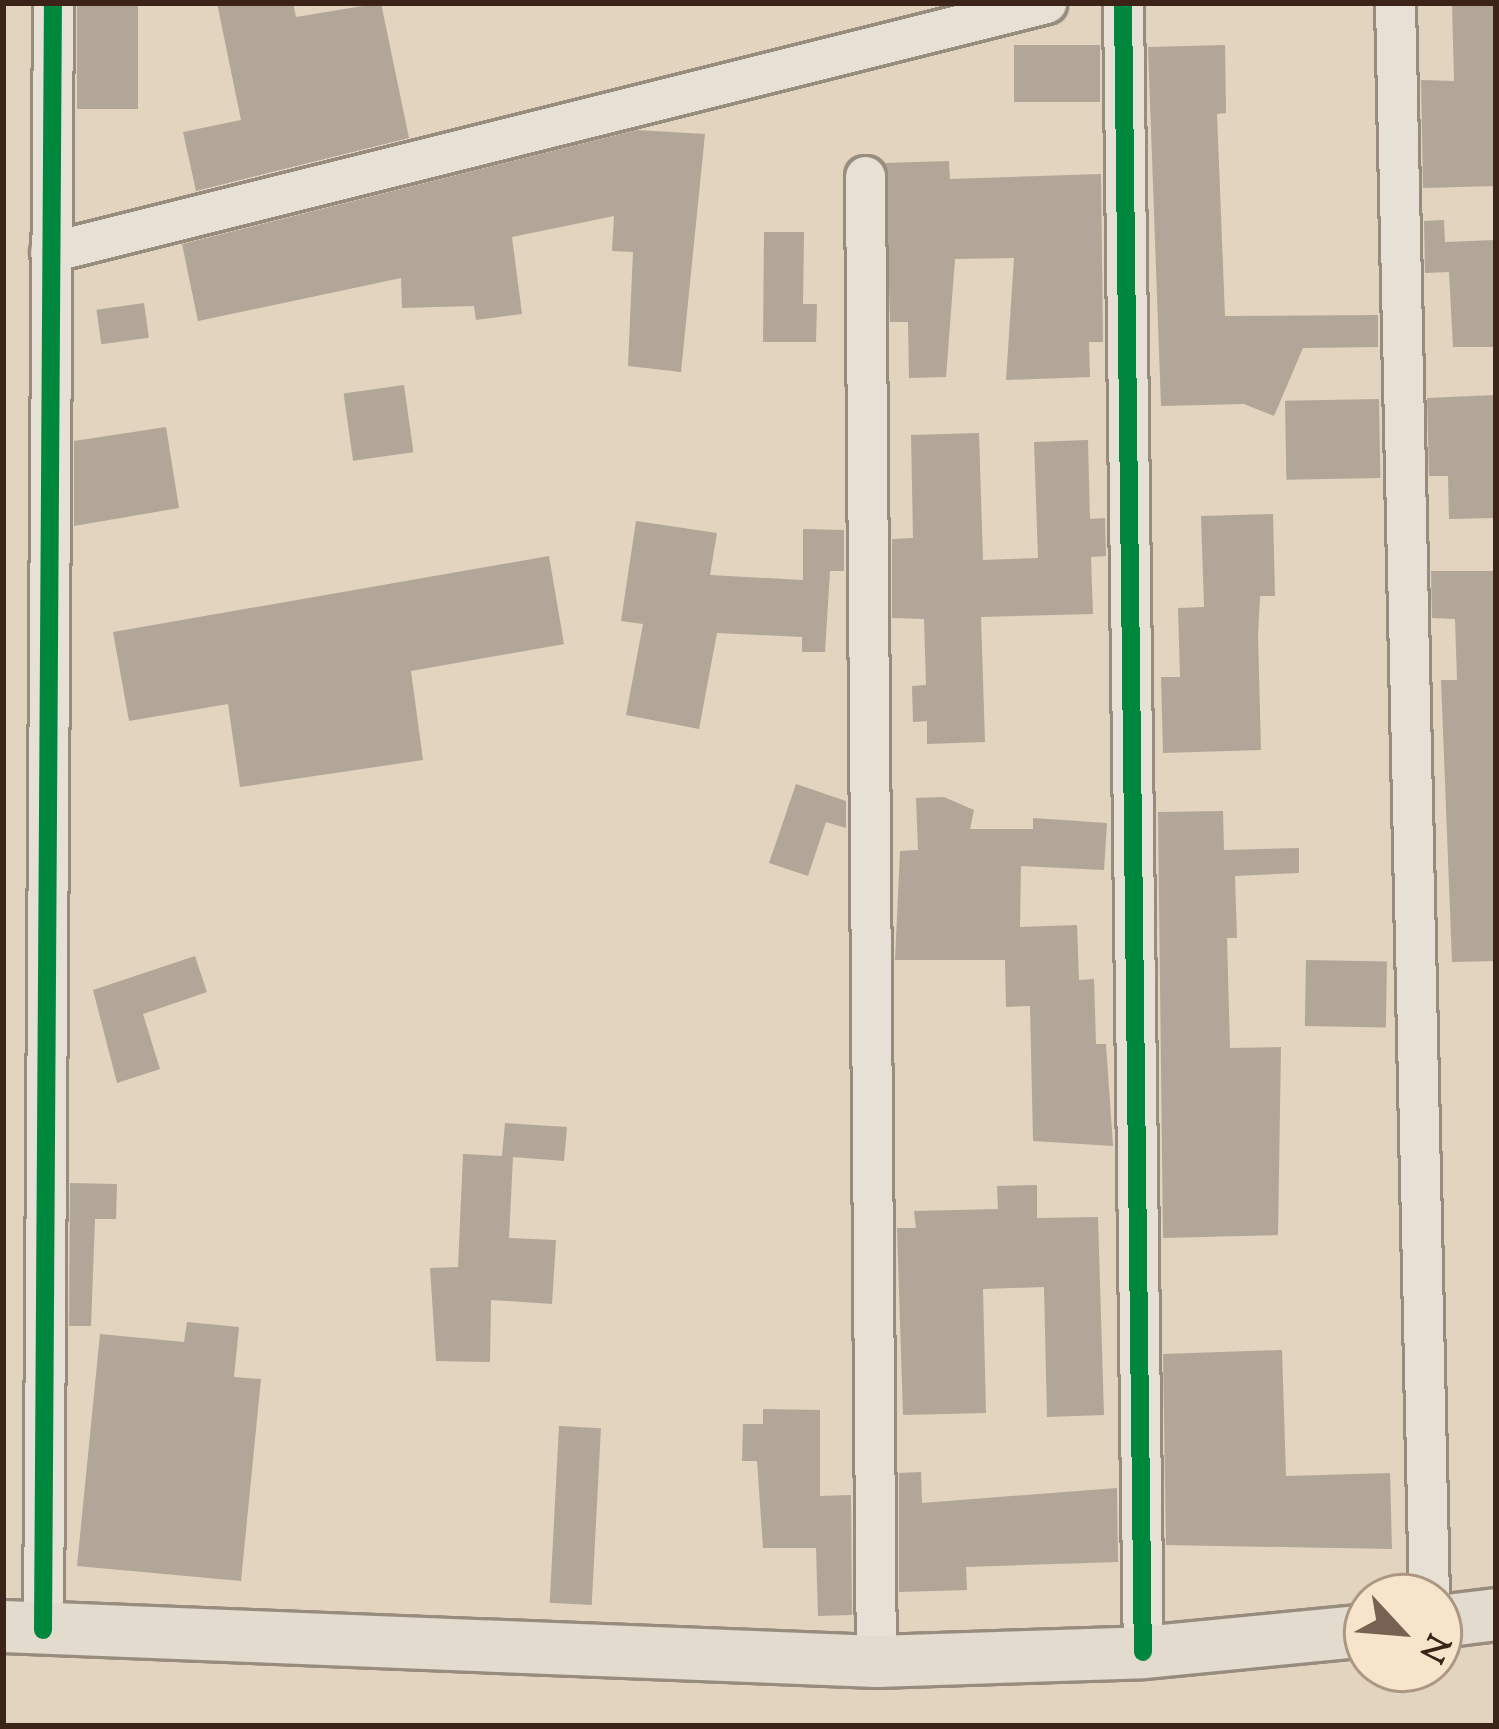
<!DOCTYPE html>
<html>
<head>
<meta charset="utf-8">
<style>
  body { margin:0 }
  #map { position:relative; width:1499px; height:1729px; overflow:hidden; background:#e2d4be; font-family:"Sorts Mill Goudy",serif }
  div>[style] { position:absolute }
  [style*='--x'] { left:calc(var(--x)*1px); top:calc(var(--y)*1px); width:calc(var(--w)*1px); rotate:calc(var(--a)*1deg) }
  .building>* { inset:0; background:#b1a698; transform-origin:0 0 }
  .roads { filter:drop-shadow(3px 0 #988c7f) drop-shadow(-3px 0 #988c7f) drop-shadow(0 3px #988c7f) drop-shadow(0 -3px #988c7f) }
  .minor>* { height:39px; margin:-19.5px; padding:0 19.5px; transform-origin:19.5px; border-radius:19.5px; background:#e7e0d5 }
  .major>* { height:51px; margin:-25.5px; padding:0 25.5px; transform-origin:25.5px; border-radius:25.5px; background:#e3dbce }
  .cycleway>* { height:18px; margin:-9px; padding:0 9px; transform-origin:9px; border-radius:9px; background:#00873e }
  span { translate:-50% -50%; white-space:nowrap; text-align:center; line-height:1.15; -webkit-text-stroke:10px #f6e5cb; paint-order:stroke }
  .frame { position:absolute; inset:0; border:6px solid #3c2318; pointer-events:none }
  .north { position:absolute; left:1343px; top:1573px; width:120px; height:120px; box-sizing:border-box; background:#f6e5cb; border:3px solid #ac9783; border-radius:50%; rotate:116deg; font-size:33px; font-weight:700; line-height:48px; text-align:center; color:#3c2318 }
  .north::after { content:''; display:block; margin:auto; width:42px; height:54px; background:#766152; clip-path:polygon(50% 0,100% 100%,50% 72%,0 100%) }
</style>
</head>
<body>
<div id="map">
  <div class="building">
    <div style="left:77px;top:3px;width:61px;height:106px"></div>
    <div style="clip-path:polygon(217px 3px,293px 3px,296px 17px,381px 3px,409px 138px,196px 191px,183px 132px,241px 120px)"></div>
    <div style="clip-path:polygon(1452px 3px,1496px 3px,1496px 186px,1423px 188px,1421px 80px,1454px 81px)"></div>
    <div style="left:1100px;top:45px;width:57px;height:86px;rotate:90deg"></div>
    <div style="clip-path:polygon(1225px 45px,1226px 113px,1217px 114px,1225px 316px,1378px 315px,1378px 347px,1303px 348px,1274px 416px,1244px 404px,1161px 406px,1148px 47px)"></div>
    <div style="clip-path:polygon(637px 130px,705px 134px,681px 372px,628px 366px,633px 252px,612px 251px,614px 216px,512px 237px,522px 314px,476px 320px,474px 306px,402px 308px,401px 278px,198px 321px,182px 244px)"></div>
    <div style="clip-path:polygon(949px 161px,950px 179px,1101px 174px,1103px 342px,1089px 342px,1090px 377px,1006px 380px,1014px 258px,955px 259px,946px 377px,909px 378px,908px 322px,890px 322px,885px 163px)"></div>
    <div style="clip-path:polygon(1444px 220px,1445px 242px,1496px 240px,1496px 347px,1453px 347px,1449px 272px,1425px 273px,1424px 221px)"></div>
    <div style="clip-path:polygon(764px 232px,804px 232px,803px 304px,817px 304px,816px 342px,763px 342px)"></div>
    <div style="left:144px;top:303px;width:35px;height:48px;rotate:82deg"></div>
    <div style="left:404px;top:385px;width:68px;height:61px;rotate:82deg"></div>
    <div style="clip-path:polygon(1496px 395px,1496px 518px,1449px 519px,1448px 476px,1429px 476px,1427px 398px)"></div>
    <div style="left:1379px;top:399px;width:79px;height:94px;rotate:89deg"></div>
    <div style="clip-path:polygon(166px 427px,179px 508px,74px 526px,74px 441px)"></div>
    <div style="clip-path:polygon(979px 433px,983px 560px,1038px 558px,1034px 442px,1088px 440px,1090px 519px,1105px 518px,1106px 556px,1091px 557px,1093px 614px,981px 617px,985px 742px,927px 744px,927px 721px,913px 722px,912px 686px,926px 685px,924px 619px,892px 618px,892px 539px,913px 538px,911px 435px)"></div>
    <div style="clip-path:polygon(1273px 514px,1275px 596px,1260px 596px,1258px 636px,1261px 750px,1163px 753px,1161px 677px,1180px 677px,1178px 608px,1204px 607px,1201px 516px)"></div>
    <div style="clip-path:polygon(636px 521px,717px 533px,710px 575px,803px 580px,803px 529px,844px 530px,844px 571px,830px 571px,825px 652px,802px 652px,802px 637px,717px 633px,699px 729px,626px 715px,643px 624px,621px 621px)"></div>
    <div style="clip-path:polygon(549px 556px,564px 644px,411px 671px,423px 760px,240px 787px,228px 704px,129px 721px,113px 632px)"></div>
    <div style="clip-path:polygon(1431px 571px,1496px 571px,1496px 961px,1452px 962px,1441px 680px,1457px 680px,1455px 619px,1432px 618px)"></div>
    <div style="clip-path:polygon(796px 784px,846px 801px,846px 828px,826px 822px,808px 876px,769px 863px)"></div>
    <div style="clip-path:polygon(944px 797px,974px 810px,970px 829px,1033px 829px,1033px 818px,1107px 823px,1104px 870px,1021px 866px,1020px 927px,1077px 925px,1079px 980px,1094px 979px,1096px 1044px,1106px 1044px,1113px 1146px,1033px 1141px,1030px 1006px,1006px 1007px,1005px 960px,895px 960px,900px 851px,918px 850px,916px 798px)"></div>
    <div style="clip-path:polygon(1223px 811px,1224px 850px,1299px 848px,1299px 873px,1235px 876px,1237px 938px,1227px 938px,1230px 1048px,1281px 1047px,1278px 1235px,1163px 1238px,1158px 812px)"></div>
    <div style="clip-path:polygon(195px 956px,207px 992px,143px 1014px,160px 1069px,117px 1083px,93px 990px)"></div>
    <div style="left:1306px;top:960px;width:81px;height:66px;rotate:1deg"></div>
    <div style="clip-path:polygon(505px 1123px,567px 1127px,564px 1161px,513px 1157px,509px 1238px,556px 1240px,552px 1304px,491px 1300px,490px 1362px,436px 1361px,430px 1268px,458px 1267px,463px 1154px,502px 1156px)"></div>
    <div style="clip-path:polygon(70px 1183px,117px 1184px,116px 1219px,95px 1219px,91px 1326px,69px 1326px)"></div>
    <div style="clip-path:polygon(1037px 1185px,1037px 1218px,1098px 1217px,1104px 1415px,1047px 1417px,1044px 1287px,983px 1289px,986px 1413px,903px 1415px,897px 1228px,916px 1228px,914px 1211px,998px 1209px,997px 1186px)"></div>
    <div style="clip-path:polygon(187px 1322px,239px 1327px,234px 1377px,261px 1379px,241px 1581px,77px 1566px,100px 1334px,184px 1342px)"></div>
    <div style="clip-path:polygon(1282px 1350px,1286px 1476px,1390px 1473px,1392px 1549px,1166px 1545px,1163px 1354px)"></div>
    <div style="clip-path:polygon(763px 1409px,820px 1410px,820px 1496px,851px 1495px,852px 1615px,818px 1616px,816px 1548px,763px 1548px,757px 1461px,742px 1461px,743px 1424px,763px 1424px)"></div>
    <div style="left:559px;top:1426px;width:42px;height:177px;rotate:3deg"></div>
    <div style="clip-path:polygon(921px 1472px,922px 1503px,1117px 1488px,1118px 1562px,966px 1567px,967px 1590px,899px 1592px,899px 1473px)"></div>
  </div>
  <div class="roads">
    <div class="minor">
      <div style="--x:1123;--y:3;--w:1649;--a:89.31"></div>
      <div style="--x:1395;--y:3;--w:1594;--a:88.78"></div>
      <div style="--x:865;--y:176;--w:1485;--a:89.58"></div>
      <div style="--x:50;--y:252;--w:1027;--a:-14.04"></div>
      <div style="--x:43;--y:1630;--w:1627;--a:-89.65"></div>
    </div>
    <div class="major">
      <div style="--x:1439;--y:1621;--w:57;--a:-7"></div>
      <div style="--x:3;--y:1626;--w:874;--a:2.3"></div>
      <div style="--x:876;--y:1661;--w:267;--a:-1.9"></div>
      <div style="--x:1143;--y:1652;--w:225;--a:-5.6"></div>
    </div>
  </div>
  <div class="cycleway">
    <div style="--x:1123;--y:3;--w:1649;--a:89.31"></div>
    <div style="--x:43;--y:1630;--w:1627;--a:-89.65"></div>
  </div>
  <div class="frame"></div>
  <div class="north">N</div>
</div>
</body>
</html>
